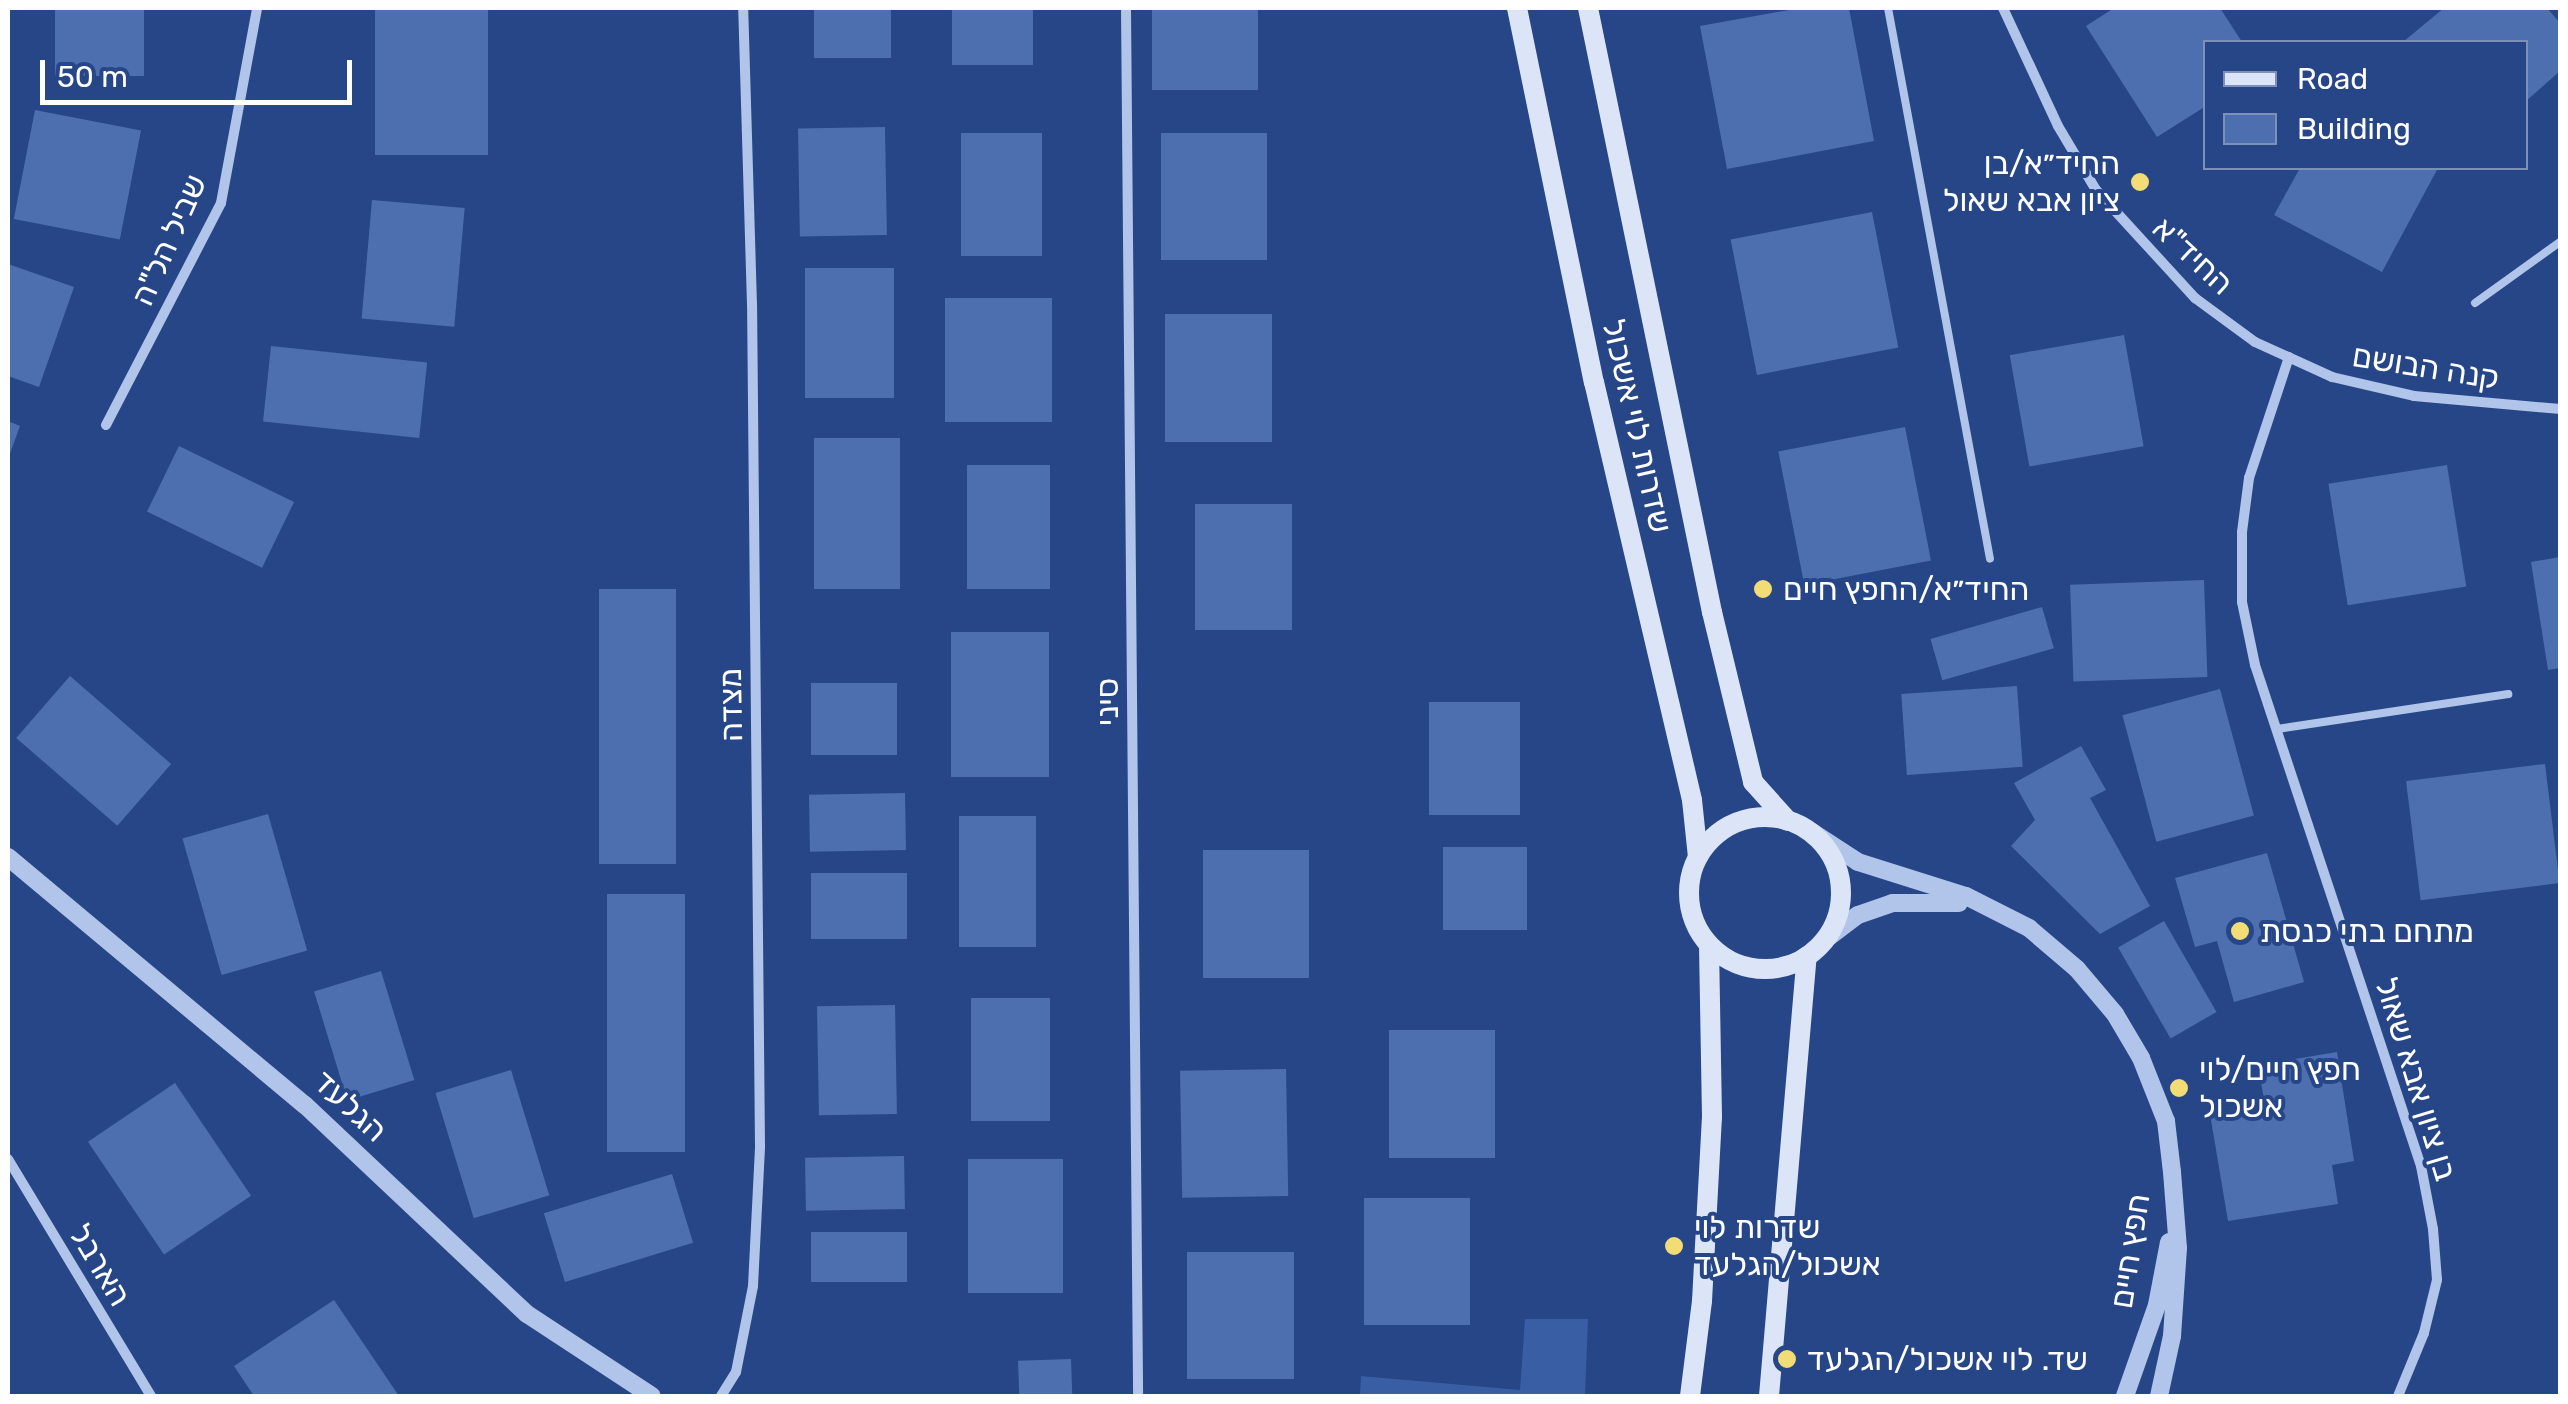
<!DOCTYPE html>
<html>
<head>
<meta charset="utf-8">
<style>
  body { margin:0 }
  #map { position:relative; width:2568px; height:1404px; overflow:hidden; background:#264687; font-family:Rubik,Heebo,sans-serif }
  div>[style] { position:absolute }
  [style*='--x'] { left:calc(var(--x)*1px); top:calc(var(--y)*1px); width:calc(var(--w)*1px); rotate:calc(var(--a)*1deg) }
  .green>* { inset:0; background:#3a5ea4 }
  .building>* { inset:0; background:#4e6faf; transform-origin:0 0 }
  .service>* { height:8px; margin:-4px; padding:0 4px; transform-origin:4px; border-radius:4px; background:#b1c4e9 }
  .minor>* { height:10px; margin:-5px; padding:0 5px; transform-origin:5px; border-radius:5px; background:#b1c4e9 }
  .tertiary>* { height:18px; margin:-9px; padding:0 9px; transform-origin:9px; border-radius:9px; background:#b1c4e9 }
  .secondary>* { height:20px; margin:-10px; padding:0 10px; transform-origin:10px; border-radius:10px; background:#dce5f7 }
  .secondary>.ring { margin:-10px; padding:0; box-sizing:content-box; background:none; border:20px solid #dce5f7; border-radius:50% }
  .dots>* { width:28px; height:28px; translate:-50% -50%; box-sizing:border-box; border:5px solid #264687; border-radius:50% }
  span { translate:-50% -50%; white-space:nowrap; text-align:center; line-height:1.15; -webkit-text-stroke:8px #264687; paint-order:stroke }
  .poi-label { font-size:32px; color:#fff }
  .right { translate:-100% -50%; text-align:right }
  .left { translate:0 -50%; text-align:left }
  .street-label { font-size:32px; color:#fff }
  .frame { position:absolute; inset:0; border:10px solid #fff; pointer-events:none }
  .legend { position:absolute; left:2203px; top:40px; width:325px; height:130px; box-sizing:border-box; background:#264687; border:2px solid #7d90b7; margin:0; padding:12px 18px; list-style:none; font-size:30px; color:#fff }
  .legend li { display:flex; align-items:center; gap:20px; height:50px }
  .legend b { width:50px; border:2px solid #7d90b7 }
  .scale { position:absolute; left:40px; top:60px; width:312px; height:45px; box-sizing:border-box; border:5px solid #fff; border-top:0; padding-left:12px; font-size:30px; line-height:35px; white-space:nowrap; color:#fff; -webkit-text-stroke:8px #264687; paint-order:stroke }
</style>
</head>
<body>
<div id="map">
  <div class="green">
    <div style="clip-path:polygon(1525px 1319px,1588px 1319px,1585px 1396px,1360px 1396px,1361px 1376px,1520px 1390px)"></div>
  </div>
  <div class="building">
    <div style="left:55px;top:8px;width:89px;height:68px"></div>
    <div style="left:375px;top:8px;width:113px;height:147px"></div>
    <div style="left:814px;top:8px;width:77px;height:50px"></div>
    <div style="left:952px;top:8px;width:81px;height:57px"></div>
    <div style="left:1152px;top:8px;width:106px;height:82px"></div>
    <div style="clip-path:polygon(1800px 8px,1849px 8px,1874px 141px,1727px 169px,1700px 26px)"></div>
    <div style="clip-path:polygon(2114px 8px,2220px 8px,2242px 42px,2206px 42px,2206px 106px,2157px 137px,2086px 26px)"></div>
    <div style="clip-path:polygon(2444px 8px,2547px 8px,2560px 23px,2560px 71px,2526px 101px,2526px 42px,2403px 42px)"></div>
    <div style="left:35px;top:110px;width:108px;height:111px;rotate:11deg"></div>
    <div style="left:885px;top:127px;width:108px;height:87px;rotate:89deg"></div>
    <div style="left:1042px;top:133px;width:123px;height:81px;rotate:90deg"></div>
    <div style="left:1267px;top:133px;width:127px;height:106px;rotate:90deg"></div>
    <div style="clip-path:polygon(2300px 168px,2438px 168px,2382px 272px,2274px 215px)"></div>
    <div style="left:372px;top:200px;width:93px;height:119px;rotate:5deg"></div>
    <div style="left:1872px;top:212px;width:138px;height:144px;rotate:79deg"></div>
    <div style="clip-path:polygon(8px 264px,74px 287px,39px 387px,8px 376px)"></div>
    <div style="left:894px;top:268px;width:130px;height:89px;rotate:90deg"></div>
    <div style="left:945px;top:298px;width:107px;height:124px"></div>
    <div style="left:1272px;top:314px;width:128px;height:107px;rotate:90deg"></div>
    <div style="left:2124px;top:335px;width:113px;height:116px;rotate:80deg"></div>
    <div style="left:271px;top:346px;width:157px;height:76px;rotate:6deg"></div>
    <div style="clip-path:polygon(8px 421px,20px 426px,8px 459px)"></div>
    <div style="left:1905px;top:427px;width:136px;height:129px;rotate:79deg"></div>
    <div style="left:900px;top:438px;width:151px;height:86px;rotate:90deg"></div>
    <div style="left:179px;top:446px;width:128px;height:73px;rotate:26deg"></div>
    <div style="left:1050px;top:465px;width:124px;height:83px;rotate:90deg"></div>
    <div style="left:2447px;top:465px;width:123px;height:120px;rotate:81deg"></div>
    <div style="left:1292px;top:504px;width:126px;height:97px;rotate:90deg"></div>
    <div style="clip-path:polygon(2560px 557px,2560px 668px,2548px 670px,2531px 562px)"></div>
    <div style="left:2204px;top:580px;width:97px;height:134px;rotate:88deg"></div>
    <div style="left:599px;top:589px;width:77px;height:275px"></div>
    <div style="left:2042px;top:607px;width:43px;height:116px;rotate:74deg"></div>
    <div style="left:1049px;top:632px;width:145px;height:98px;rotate:90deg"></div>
    <div style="left:70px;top:676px;width:134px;height:82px;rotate:41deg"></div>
    <div style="left:897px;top:683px;width:72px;height:86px;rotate:90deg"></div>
    <div style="left:2017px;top:686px;width:81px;height:116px;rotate:86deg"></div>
    <div style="left:2220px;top:689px;width:131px;height:101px;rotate:75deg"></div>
    <div style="left:1520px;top:702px;width:113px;height:91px;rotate:90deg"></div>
    <div style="clip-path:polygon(2081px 746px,2106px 790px,2090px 798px,2150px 906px,2100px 934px,2011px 846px,2035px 820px,2014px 783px)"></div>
    <div style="left:2545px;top:764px;width:120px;height:140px;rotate:83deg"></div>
    <div style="left:905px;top:793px;width:57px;height:96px;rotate:89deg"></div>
    <div style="left:268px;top:814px;width:142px;height:89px;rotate:74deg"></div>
    <div style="left:959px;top:816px;width:77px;height:131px"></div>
    <div style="left:1527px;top:847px;width:83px;height:84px;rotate:90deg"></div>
    <div style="left:1309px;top:850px;width:128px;height:106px;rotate:90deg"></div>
    <div style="clip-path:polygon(2267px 853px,2304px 982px,2234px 1002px,2217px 941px,2195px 947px,2175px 878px)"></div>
    <div style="left:811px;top:873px;width:96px;height:66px"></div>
    <div style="left:607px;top:894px;width:78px;height:258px"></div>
    <div style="left:2164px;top:921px;width:105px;height:53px;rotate:60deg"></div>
    <div style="left:381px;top:971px;width:114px;height:70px;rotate:73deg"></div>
    <div style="left:1050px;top:998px;width:123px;height:79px;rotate:90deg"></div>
    <div style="left:895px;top:1005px;width:109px;height:78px;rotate:89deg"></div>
    <div style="left:1495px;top:1030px;width:128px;height:106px;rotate:90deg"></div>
    <div style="clip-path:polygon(2337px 1052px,2354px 1161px,2332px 1165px,2338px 1204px,2228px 1221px,2210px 1114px,2265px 1105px,2258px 1065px)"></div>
    <div style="left:1286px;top:1069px;width:127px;height:106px;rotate:89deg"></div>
    <div style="left:511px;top:1070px;width:131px;height:79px;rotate:73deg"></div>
    <div style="left:175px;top:1083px;width:136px;height:105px;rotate:56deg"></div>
    <div style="left:904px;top:1156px;width:53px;height:99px;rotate:89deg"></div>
    <div style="left:1063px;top:1159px;width:134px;height:95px;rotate:90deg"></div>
    <div style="left:672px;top:1174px;width:72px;height:134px;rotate:73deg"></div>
    <div style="left:1470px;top:1198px;width:127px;height:106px;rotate:90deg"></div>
    <div style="left:811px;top:1232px;width:96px;height:50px"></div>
    <div style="left:1294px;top:1252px;width:127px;height:107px;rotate:90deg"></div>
    <div style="clip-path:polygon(334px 1300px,399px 1396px,254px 1396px,234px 1366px)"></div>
    <div style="left:1071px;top:1359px;width:37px;height:53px;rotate:88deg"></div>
  </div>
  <div class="service">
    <div style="--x:1888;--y:8;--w:560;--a:79.51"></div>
    <div style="--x:2475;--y:303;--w:105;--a:-35.7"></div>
    <div style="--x:2277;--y:729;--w:234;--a:-8.6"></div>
  </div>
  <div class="minor">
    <div style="--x:1126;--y:8;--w:1388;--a:89.5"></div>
    <div style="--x:2003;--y:8;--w:130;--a:65"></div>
    <div style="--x:2058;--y:126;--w:74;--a:59.3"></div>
    <div style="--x:2096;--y:190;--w:147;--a:47.5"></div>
    <div style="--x:2195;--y:298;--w:74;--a:36.3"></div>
    <div style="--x:2255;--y:342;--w:85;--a:24.4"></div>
    <div style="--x:2332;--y:377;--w:84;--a:13"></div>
    <div style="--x:2414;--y:396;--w:147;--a:5.1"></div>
    <div style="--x:2289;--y:357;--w:127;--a:108.3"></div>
    <div style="--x:2249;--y:478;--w:54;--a:97.4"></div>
    <div style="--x:2242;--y:532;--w:70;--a:90"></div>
    <div style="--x:2242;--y:602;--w:64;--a:78.3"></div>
    <div style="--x:2255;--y:665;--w:528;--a:71.67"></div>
    <div style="--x:2421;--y:1166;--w:64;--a:79.2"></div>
    <div style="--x:2433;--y:1229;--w:51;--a:85.5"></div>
    <div style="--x:2437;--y:1280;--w:55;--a:103.8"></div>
    <div style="--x:2424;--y:1333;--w:68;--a:112.4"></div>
    <div style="--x:106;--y:425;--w:250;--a:-62.6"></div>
    <div style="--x:221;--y:203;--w:198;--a:-79.5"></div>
    <div style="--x:8;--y:1159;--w:277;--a:58.9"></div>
    <div style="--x:721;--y:1396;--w:28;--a:-58"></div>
    <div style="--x:736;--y:1372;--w:88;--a:-78.8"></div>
    <div style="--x:753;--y:1286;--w:139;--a:-87.1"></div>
    <div style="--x:760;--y:1147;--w:842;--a:-90.54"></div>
    <div style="--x:752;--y:305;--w:297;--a:-91.7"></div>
  </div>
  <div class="tertiary">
    <div style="--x:1812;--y:832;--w:55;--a:33.1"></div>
    <div style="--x:1858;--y:862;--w:113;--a:17.5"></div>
    <div style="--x:1966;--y:896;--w:71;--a:26.9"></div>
    <div style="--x:2029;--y:928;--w:63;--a:40.5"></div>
    <div style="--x:2077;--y:969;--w:59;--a:49.8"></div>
    <div style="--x:2115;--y:1014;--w:51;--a:59.4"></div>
    <div style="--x:2141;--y:1058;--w:68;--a:68.4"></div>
    <div style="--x:2166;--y:1121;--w:51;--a:83.3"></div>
    <div style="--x:2172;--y:1172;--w:76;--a:85.5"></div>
    <div style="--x:2178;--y:1248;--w:88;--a:93.9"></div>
    <div style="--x:2172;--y:1336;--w:61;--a:102.2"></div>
    <div style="--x:8;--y:857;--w:387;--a:39.9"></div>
    <div style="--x:305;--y:1105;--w:305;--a:43.3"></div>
    <div style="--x:527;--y:1314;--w:149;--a:33.3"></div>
    <div style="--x:1826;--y:939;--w:40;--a:-37"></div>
    <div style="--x:1858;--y:915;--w:36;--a:-19"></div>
    <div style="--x:1892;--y:903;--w:67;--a:0"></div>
    <div style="--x:2125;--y:1396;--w:96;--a:-70.6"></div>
    <div style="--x:2157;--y:1305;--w:64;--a:-79.2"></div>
  </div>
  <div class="secondary">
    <div style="--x:1517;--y:8;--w:382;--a:78.4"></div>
    <div style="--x:1594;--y:382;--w:429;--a:76.8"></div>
    <div style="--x:1692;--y:800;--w:57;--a:84"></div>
    <div style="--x:1588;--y:8;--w:617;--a:78.4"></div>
    <div style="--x:1712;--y:612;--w:175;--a:76.4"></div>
    <div style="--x:1753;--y:782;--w:52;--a:48.1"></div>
    <div class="ring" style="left:1689px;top:817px;width:132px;height:132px"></div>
    <div style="--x:1690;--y:1396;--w:96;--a:-82.8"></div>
    <div style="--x:1702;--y:1301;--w:184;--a:-86.9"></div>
    <div style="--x:1712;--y:1117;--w:171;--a:-91"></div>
    <div style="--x:1769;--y:1396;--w:441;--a:-85.1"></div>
  </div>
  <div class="dots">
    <div style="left:2140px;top:182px;background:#f2dc76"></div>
    <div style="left:1763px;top:589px;background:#f2dc76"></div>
    <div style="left:2240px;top:931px;background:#f2dc76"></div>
    <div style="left:2179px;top:1088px;background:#f2dc76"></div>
    <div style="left:1674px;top:1246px;background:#f2dc76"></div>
    <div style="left:1787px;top:1359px;background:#f2dc76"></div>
  </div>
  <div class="poi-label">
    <span class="right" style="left:2120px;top:182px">החיד״א/בן<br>ציון אבא שאול</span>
    <span class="left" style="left:1783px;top:589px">החיד״א/החפץ חיים</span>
    <span class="left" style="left:2260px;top:931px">מתחם בתי כנסת</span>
    <span class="left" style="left:2199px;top:1088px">חפץ חיים/לוי<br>אשכול</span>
    <span class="left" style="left:1694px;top:1246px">שדרות לוי<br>אשכול/הגלעד</span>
    <span class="left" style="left:1807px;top:1359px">שד. לוי אשכול/הגלעד</span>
  </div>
  <div class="street-label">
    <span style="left:169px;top:240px;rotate:-66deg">שביל הל"ה</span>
    <span style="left:2193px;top:256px;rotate:43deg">החיד"א</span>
    <span style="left:2426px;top:367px;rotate:9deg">קנה הבושם</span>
    <span style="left:1637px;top:426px;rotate:77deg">שדרות לוי אשכול</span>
    <span style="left:1107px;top:702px;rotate:-90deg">סיני</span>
    <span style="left:731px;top:705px;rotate:-91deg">מצדה</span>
    <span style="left:2416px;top:1079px;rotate:73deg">בן ציון אבא שאול</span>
    <span style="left:350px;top:1106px;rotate:43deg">הגלעד</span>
    <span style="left:2130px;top:1251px;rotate:-81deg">חפץ חיים</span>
    <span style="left:100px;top:1265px;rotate:59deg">הארבל</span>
  </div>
  <div class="frame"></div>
  <ul class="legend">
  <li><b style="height:12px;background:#dce5f7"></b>Road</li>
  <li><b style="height:28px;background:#4e6faf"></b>Building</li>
  </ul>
  <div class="scale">50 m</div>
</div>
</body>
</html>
